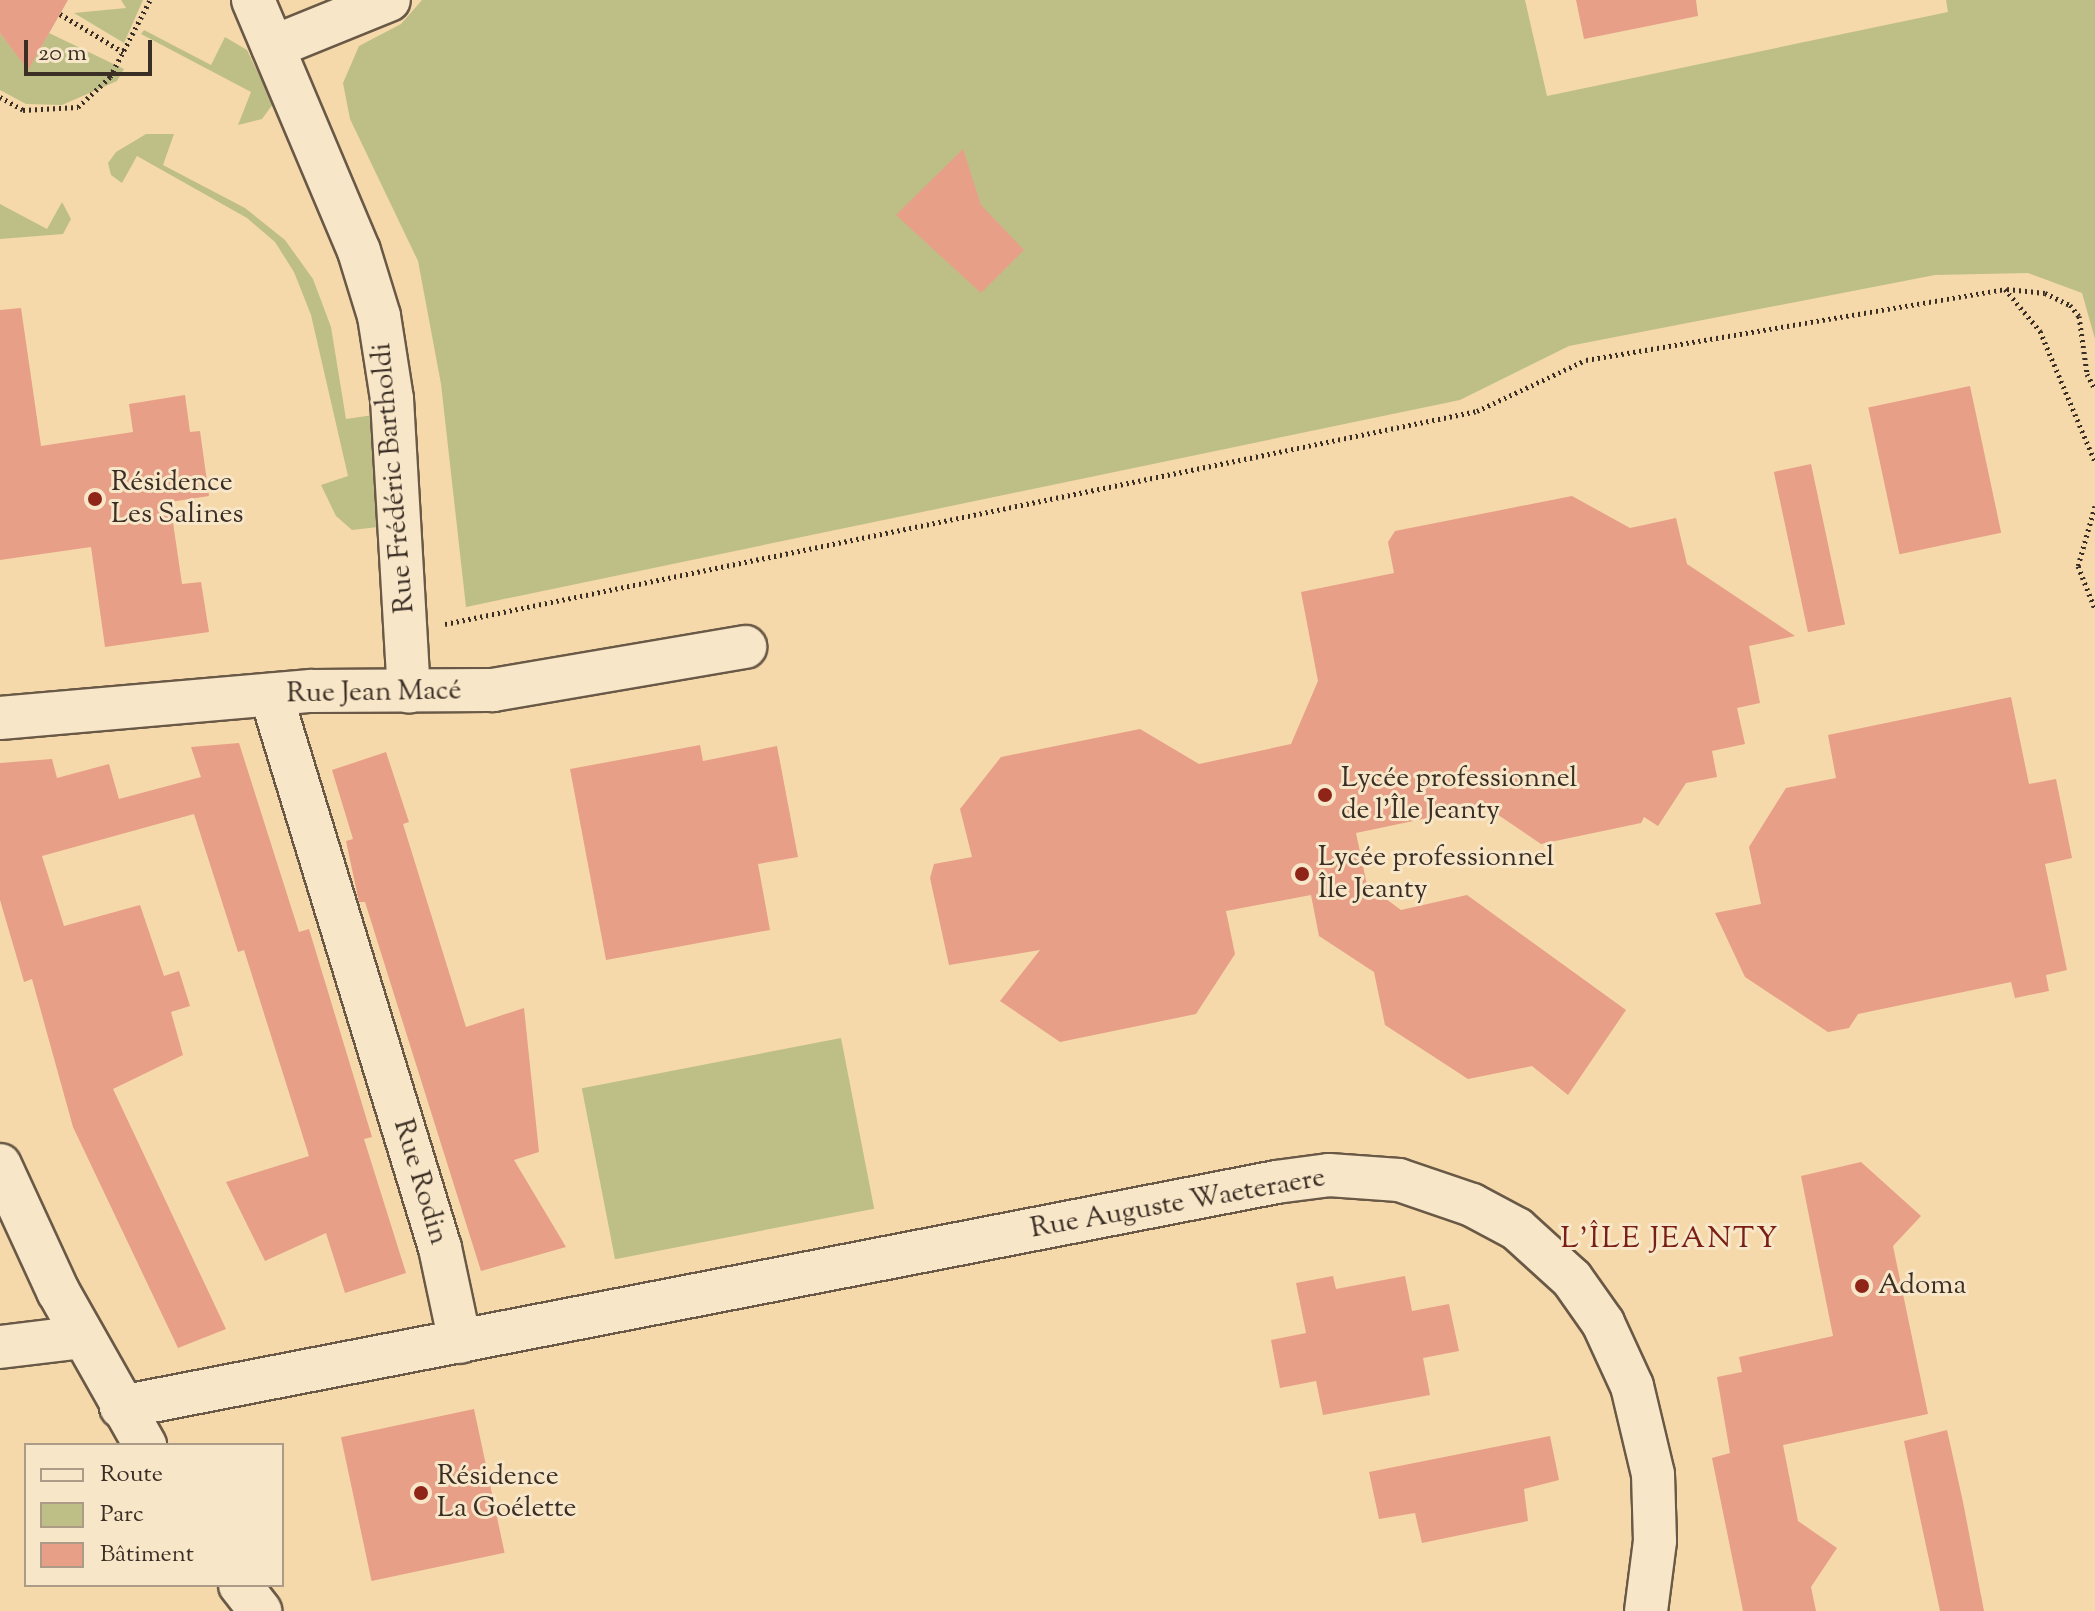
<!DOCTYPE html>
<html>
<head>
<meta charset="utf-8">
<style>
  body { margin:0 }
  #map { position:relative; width:2095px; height:1611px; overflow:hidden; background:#f5d9aa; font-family:"Sorts Mill Goudy",serif }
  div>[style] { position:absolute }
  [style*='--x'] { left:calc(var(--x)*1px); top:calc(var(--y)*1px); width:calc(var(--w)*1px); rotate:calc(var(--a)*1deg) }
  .green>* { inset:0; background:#bebf87; transform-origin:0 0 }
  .building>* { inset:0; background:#e79f87; transform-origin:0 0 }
  .path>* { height:5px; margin-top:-2.5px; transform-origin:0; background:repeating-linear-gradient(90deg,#3a2e25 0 2px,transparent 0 6px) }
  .roads { filter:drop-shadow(2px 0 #695946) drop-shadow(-2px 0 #695946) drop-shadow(0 2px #695946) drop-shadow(0 -2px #695946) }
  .minor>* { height:42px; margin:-21px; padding:0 21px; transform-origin:21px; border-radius:21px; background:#f8e6c8 }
  .dots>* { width:22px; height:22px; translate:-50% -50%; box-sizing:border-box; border:4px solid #f8e6c8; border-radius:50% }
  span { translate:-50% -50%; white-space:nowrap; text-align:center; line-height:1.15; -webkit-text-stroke:6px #f8e6c8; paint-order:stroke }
  .street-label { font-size:28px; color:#3a2e25 }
  .poi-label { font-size:28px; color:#3a2e25 }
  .left { translate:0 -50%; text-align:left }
  .neighbourhood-label { font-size:30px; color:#7a1f14; letter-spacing:2px }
  .legend { position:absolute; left:24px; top:1443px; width:260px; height:144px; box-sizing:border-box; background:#f8e6c8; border:2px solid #ac9c87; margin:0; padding:10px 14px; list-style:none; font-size:24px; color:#3a2e25 }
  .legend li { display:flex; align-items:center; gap:16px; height:40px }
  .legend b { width:40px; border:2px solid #ac9c87 }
  .scale { position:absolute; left:24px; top:40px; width:128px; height:36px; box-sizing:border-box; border:4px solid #3a2e25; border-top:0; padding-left:10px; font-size:24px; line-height:28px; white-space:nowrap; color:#3a2e25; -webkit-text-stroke:6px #f8e6c8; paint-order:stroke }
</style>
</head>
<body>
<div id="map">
  <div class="green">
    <div style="clip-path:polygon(121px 0,143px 0,124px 43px,74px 13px,126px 8px)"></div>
    <div style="clip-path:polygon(422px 0,1525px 0,1547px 96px,1948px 12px,1946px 0,2095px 0,2095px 339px,2082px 293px,2028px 273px,1935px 275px,1569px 346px,1460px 400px,466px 607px,441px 384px,418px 261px,350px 119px,343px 83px,359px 46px,401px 24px)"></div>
    <div style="clip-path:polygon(144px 30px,211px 65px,225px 37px,247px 50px,273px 104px,262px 119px,238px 125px,251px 92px,141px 34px)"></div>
    <div style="clip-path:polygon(0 33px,28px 69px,49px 33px,124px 69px,117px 81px,62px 105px,26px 104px,0 90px)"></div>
    <div style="clip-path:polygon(146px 134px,174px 134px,163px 165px,245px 208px,285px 240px,313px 279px,331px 327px,346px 419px,373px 415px,385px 516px,378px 527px,352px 530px,336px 516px,321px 485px,348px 476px,311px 315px,294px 272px,275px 242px,247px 218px,137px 156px,122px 183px,111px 175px,108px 163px,116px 152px)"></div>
    <div style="clip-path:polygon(62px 202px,71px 219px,63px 234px,0 239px,0 204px,47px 229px)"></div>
    <div style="left:841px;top:1038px;width:174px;height:264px;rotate:79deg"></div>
  </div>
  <div class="building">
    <div style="clip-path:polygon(0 0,68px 0,28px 70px,0 33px)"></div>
    <div style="clip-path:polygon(1576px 0,1696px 0,1698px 16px,1584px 39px)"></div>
    <div style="clip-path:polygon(963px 149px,981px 205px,1024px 250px,981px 293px,896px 215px)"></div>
    <div style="clip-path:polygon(21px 308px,41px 446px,133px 432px,129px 404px,185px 395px,190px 432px,200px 431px,209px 496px,170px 502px,182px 584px,201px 582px,209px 632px,105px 647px,91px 547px,0 560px,0 310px)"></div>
    <div style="left:1970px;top:386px;width:150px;height:104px;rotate:78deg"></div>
    <div style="left:1811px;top:464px;width:164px;height:38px;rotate:78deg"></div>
    <div style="clip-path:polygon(1572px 496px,1630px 528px,1676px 518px,1687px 564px,1795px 636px,1749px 646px,1760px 703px,1737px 708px,1745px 744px,1712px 751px,1717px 777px,1686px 783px,1658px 826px,1644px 817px,1641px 823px,1541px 844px,1485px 806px,1356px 833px,1367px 885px,1401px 910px,1467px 895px,1626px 1010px,1568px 1095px,1532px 1066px,1468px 1079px,1385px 1025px,1374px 972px,1319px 936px,1311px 895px,1226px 911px,1235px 954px,1196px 1014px,1060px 1042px,1000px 1001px,1040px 950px,949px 965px,930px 878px,934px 864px,972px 857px,960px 809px,1001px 757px,1140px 729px,1199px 764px,1291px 744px,1318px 681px,1301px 592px,1394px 573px,1388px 542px,1395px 531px)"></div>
    <div style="clip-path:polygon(2011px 697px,2029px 784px,2056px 779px,2072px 858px,2045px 864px,2067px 970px,2046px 975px,2049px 991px,2015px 998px,2011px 982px,1858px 1014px,1849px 1028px,1828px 1032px,1745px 977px,1715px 913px,1761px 904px,1749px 847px,1786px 788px,1836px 778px,1828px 735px)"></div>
    <div style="clip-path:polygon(239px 743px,299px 932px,309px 929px,372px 1137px,364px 1139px,406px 1273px,345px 1293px,326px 1233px,265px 1261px,226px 1182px,309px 1156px,244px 950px,238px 952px,194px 814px,42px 856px,64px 926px,140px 905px,164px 976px,179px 971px,190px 1006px,171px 1012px,183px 1055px,113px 1089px,226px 1329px,178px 1348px,73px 1127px,32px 979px,24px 982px,0 900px,0 763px,52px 759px,57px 778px,109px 764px,119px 799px,201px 777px,191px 747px)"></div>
    <div style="clip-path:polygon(700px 745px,703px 761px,777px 746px,798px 857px,758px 864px,770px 930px,606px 960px,570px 769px)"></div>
    <div style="clip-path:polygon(386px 752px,409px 822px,403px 824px,466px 1027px,524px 1008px,539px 1152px,514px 1160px,566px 1247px,481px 1271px,365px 902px,359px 902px,346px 841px,353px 839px,332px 770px)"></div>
    <div style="clip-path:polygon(1861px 1162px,1921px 1216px,1893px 1246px,1928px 1414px,1783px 1445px,1798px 1521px,1837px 1548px,1811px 1587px,1816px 1611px,1743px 1611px,1712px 1458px,1730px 1453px,1717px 1377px,1742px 1372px,1739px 1357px,1833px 1336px,1801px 1176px)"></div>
    <div style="clip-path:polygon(1333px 1276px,1336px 1289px,1405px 1276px,1412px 1311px,1449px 1304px,1459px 1351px,1423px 1358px,1430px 1395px,1323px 1415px,1316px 1381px,1280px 1388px,1271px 1340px,1306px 1333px,1296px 1283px)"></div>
    <div style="left:474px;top:1409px;width:147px;height:136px;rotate:78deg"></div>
    <div style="clip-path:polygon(1947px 1430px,1963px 1502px,1984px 1611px,1940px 1611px,1919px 1513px,1904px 1441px)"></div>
    <div style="clip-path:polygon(1550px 1436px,1559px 1480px,1524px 1489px,1528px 1521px,1422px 1543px,1415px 1513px,1379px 1519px,1369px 1472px)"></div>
  </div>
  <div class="path">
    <div style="--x:60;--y:14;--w:74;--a:31.1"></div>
    <div style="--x:0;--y:97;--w:26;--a:29"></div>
    <div style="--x:23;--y:110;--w:55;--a:-3.1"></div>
    <div style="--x:78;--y:107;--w:44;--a:-43.2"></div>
    <div style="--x:110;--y:77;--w:87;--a:-62.5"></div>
    <div style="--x:2007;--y:289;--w:38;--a:6"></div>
    <div style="--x:2045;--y:293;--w:28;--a:26"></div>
    <div style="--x:2070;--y:305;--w:14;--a:51"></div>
    <div style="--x:2079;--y:316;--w:59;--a:82.1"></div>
    <div style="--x:2087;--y:374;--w:17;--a:62"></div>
    <div style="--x:2095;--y:506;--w:62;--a:105.8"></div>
    <div style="--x:2078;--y:566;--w:46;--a:68.4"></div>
    <div style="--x:445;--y:624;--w:1054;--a:-11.66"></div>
    <div style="--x:1477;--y:411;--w:120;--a:-25.1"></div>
    <div style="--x:1586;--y:360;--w:425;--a:-9.6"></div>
    <div style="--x:2005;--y:289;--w:55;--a:50.2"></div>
    <div style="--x:2040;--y:331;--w:142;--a:67.2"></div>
  </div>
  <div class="roads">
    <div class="minor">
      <div style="--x:253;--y:0;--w:272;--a:67.1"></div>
      <div style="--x:359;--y:251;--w:68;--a:72.9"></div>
      <div style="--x:379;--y:316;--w:84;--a:81.1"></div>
      <div style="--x:392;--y:399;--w:293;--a:86.7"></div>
      <div style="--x:273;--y:47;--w:125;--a:-22.1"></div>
      <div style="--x:271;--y:695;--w:578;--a:73.01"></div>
      <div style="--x:440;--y:1248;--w:96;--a:78"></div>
      <div style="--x:0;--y:718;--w:312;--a:-5"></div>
      <div style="--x:311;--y:691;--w:182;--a:-0.3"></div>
      <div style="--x:493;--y:690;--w:256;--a:-9.7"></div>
      <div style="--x:0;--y:1165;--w:139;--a:65.3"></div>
      <div style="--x:58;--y:1291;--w:177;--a:60.5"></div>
      <div style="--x:0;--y:1347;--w:84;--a:-6.9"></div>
      <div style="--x:121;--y:1407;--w:1177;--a:-11.02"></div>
      <div style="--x:1276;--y:1182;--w:53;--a:-7.5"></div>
      <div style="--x:1329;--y:1175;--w:70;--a:4.1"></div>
      <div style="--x:1399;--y:1180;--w:77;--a:18.9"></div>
      <div style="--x:1472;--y:1205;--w:51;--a:28.1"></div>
      <div style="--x:1517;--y:1229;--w:74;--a:42.3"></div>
      <div style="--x:1572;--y:1279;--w:54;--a:54.8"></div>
      <div style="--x:1603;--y:1323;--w:69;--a:65.3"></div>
      <div style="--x:1632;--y:1386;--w:90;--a:76.6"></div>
      <div style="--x:1653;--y:1474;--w:67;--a:88.3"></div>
      <div style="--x:1655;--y:1541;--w:71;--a:97.3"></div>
      <div style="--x:240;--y:1585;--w:33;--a:52"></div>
    </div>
  </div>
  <div class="dots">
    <div style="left:95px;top:499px;background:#8f2418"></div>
    <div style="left:1325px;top:795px;background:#8f2418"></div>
    <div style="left:1302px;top:874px;background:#8f2418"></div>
    <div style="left:1862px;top:1286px;background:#8f2418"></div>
    <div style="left:421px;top:1493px;background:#8f2418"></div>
  </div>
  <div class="street-label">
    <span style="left:394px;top:478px;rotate:-95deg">Rue Frédéric Bartholdi</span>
    <span style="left:374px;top:693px;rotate:-1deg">Rue Jean Macé</span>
    <span style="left:420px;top:1182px;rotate:73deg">Rue Rodin</span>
    <span style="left:1178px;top:1204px;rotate:-10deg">Rue Auguste Waeteraere</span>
  </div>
  <div class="poi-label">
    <span class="left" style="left:111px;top:499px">Résidence<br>Les Salines</span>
    <span class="left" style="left:1341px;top:795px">Lycée professionnel<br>de l'Île Jeanty</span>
    <span class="left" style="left:1318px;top:874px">Lycée professionnel<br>Île Jeanty</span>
    <span class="left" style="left:1878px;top:1286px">Adoma</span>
    <span class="left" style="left:437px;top:1493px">Résidence<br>La Goélette</span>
  </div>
  <div class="neighbourhood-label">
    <span style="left:1670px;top:1240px">L'ÎLE JEANTY</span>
  </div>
  <ul class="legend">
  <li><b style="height:10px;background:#f8e6c8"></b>Route</li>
  <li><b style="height:22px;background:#bebf87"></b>Parc</li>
  <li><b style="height:22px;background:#e79f87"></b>Bâtiment</li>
  </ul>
  <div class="scale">20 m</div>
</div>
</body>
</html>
